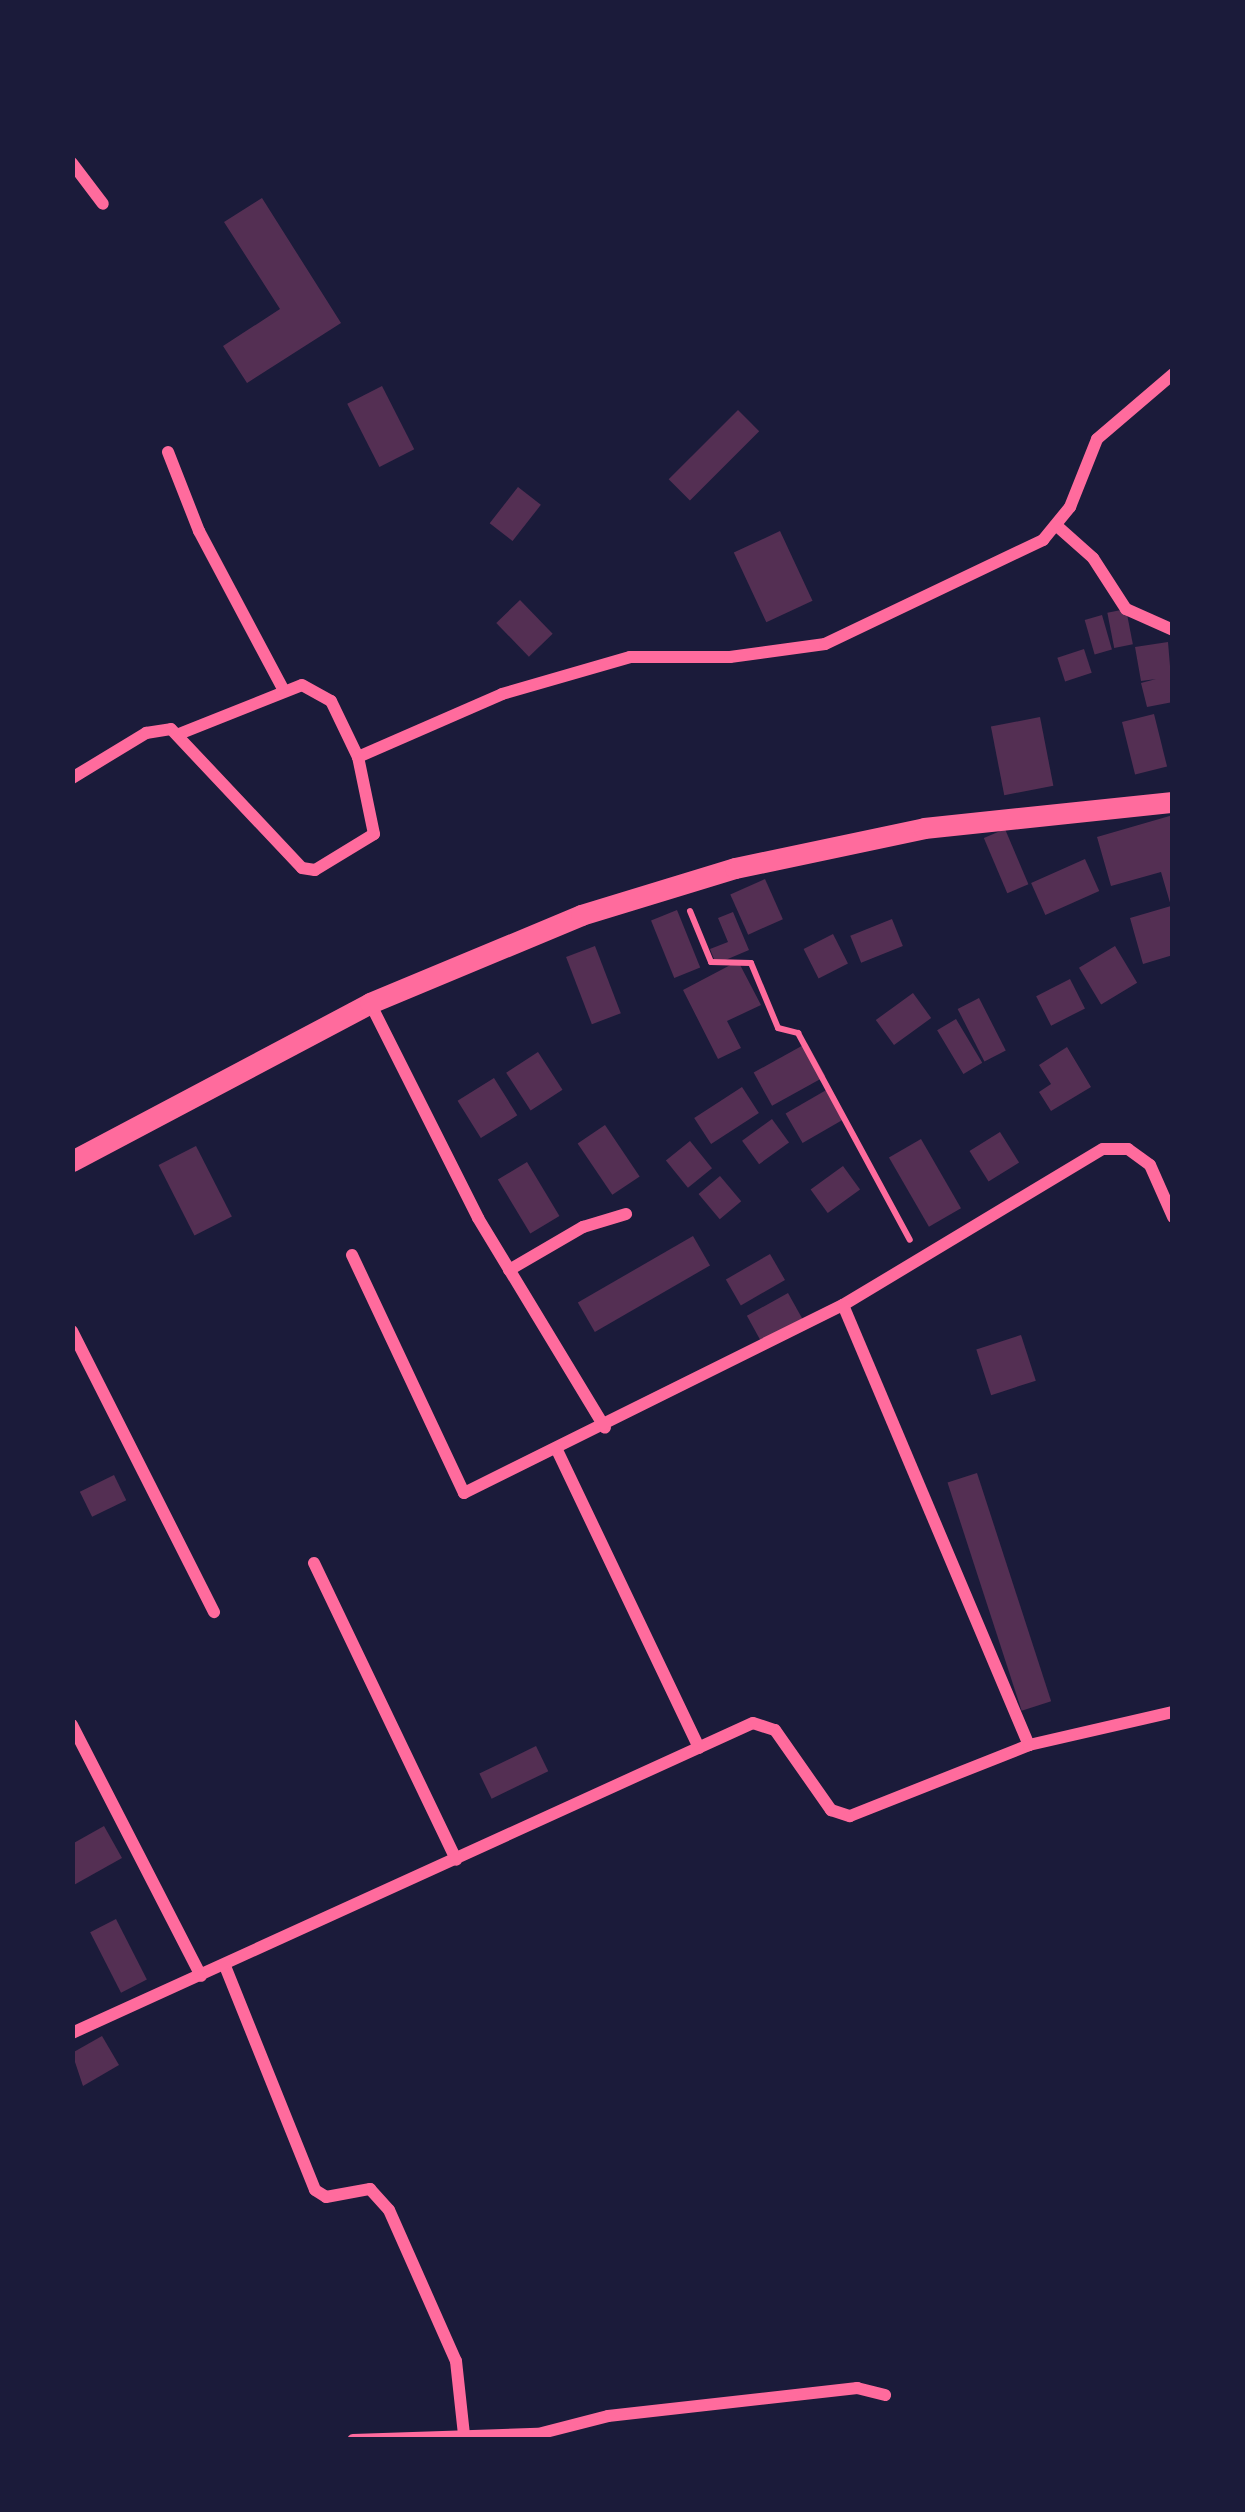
<!DOCTYPE html>
<html>
<head>
<meta charset="utf-8">
<style>
  body { margin:0 }
  #map { position:relative; width:1245px; height:2512px; overflow:hidden; background:#1b1b3a; font-family:"Archivo Narrow",sans-serif }
  div>[style] { position:absolute }
  [style*='--x'] { left:calc(var(--x)*1px); top:calc(var(--y)*1px); width:calc(var(--w)*1px); rotate:calc(var(--a)*1deg) }
  .building>* { inset:0; background:#542f53; transform-origin:0 0 }
  .path>* { height:6px; margin:-3px; padding:0 3px; transform-origin:3px; border-radius:3px; background:#ff6b9d }
  .minor>* { height:12px; margin:-6px; padding:0 6px; transform-origin:6px; border-radius:6px; background:#ff6b9d }
  .tertiary>* { height:21px; margin:-10.5px; padding:0 10.5px; transform-origin:10.5px; border-radius:10.5px; background:#ff6b9d }
  span { translate:-50% -50%; white-space:nowrap; text-align:center; line-height:1.15; -webkit-text-stroke:9px #1b1b3a; paint-order:stroke }
  .frame { position:absolute; inset:0; border:75px solid #1b1b3a; pointer-events:none }
</style>
</head>
<body>
<div id="map">
  <div class="building">
    <div style="clip-path:polygon(262px 198px,341px 323px,247px 383px,223px 346px,280px 309px,224px 222px)"></div>
    <div style="left:382px;top:386px;width:71px;height:39px;rotate:63deg"></div>
    <div style="left:738px;top:410px;width:30px;height:98px;rotate:45deg"></div>
    <div style="left:518px;top:487px;width:29px;height:46px;rotate:38deg"></div>
    <div style="left:780px;top:531px;width:77px;height:51px;rotate:65deg"></div>
    <div style="left:520px;top:600px;width:47px;height:33px;rotate:46deg"></div>
    <div style="left:1126px;top:609px;width:36px;height:19px;rotate:79deg"></div>
    <div style="left:1102px;top:615px;width:36px;height:18px;rotate:74deg"></div>
    <div style="clip-path:polygon(1168px 642px,1173px 702px,1147px 707px,1141px 683px,1156px 679px,1141px 681px,1135px 647px)"></div>
    <div style="left:1084px;top:649px;width:25px;height:28px;rotate:72deg"></div>
    <div style="left:1154px;top:714px;width:54px;height:33px;rotate:76deg"></div>
    <div style="left:1040px;top:717px;width:70px;height:50px;rotate:79deg"></div>
    <div style="clip-path:polygon(1173px 815px,1173px 955px,1143px 964px,1130px 918px,1171px 906px,1161px 872px,1111px 886px,1097px 837px)"></div>
    <div style="left:1005px;top:829px;width:60px;height:23px;rotate:67deg"></div>
    <div style="left:1085px;top:859px;width:35px;height:59px;rotate:66deg"></div>
    <div style="left:765px;top:879px;width:44px;height:38px;rotate:66deg"></div>
    <div style="left:677px;top:910px;width:62px;height:28px;rotate:68deg"></div>
    <div style="clip-path:polygon(733px 912px,749px 950px,716px 964px,710px 949px,728px 942px,718px 918px)"></div>
    <div style="left:892px;top:919px;width:29px;height:45px;rotate:68deg"></div>
    <div style="left:833px;top:934px;width:33px;height:33px;rotate:63deg"></div>
    <div style="left:595px;top:946px;width:72px;height:31px;rotate:69deg"></div>
    <div style="left:1115px;top:946px;width:43px;height:42px;rotate:59deg"></div>
    <div style="clip-path:polygon(738px 961px,761px 1005px,727px 1021px,741px 1048px,718px 1059px,683px 990px)"></div>
    <div style="left:1070px;top:979px;width:33px;height:38px;rotate:63deg"></div>
    <div style="left:913px;top:993px;width:31px;height:46px;rotate:54deg"></div>
    <div style="left:979px;top:998px;width:59px;height:24px;rotate:63deg"></div>
    <div style="left:956px;top:1019px;width:51px;height:22px;rotate:59deg"></div>
    <div style="left:807px;top:1043px;width:38px;height:61px;rotate:61deg"></div>
    <div style="clip-path:polygon(1067px 1047px,1091px 1087px,1051px 1111px,1039px 1092px,1051px 1084px,1039px 1065px)"></div>
    <div style="left:538px;top:1052px;width:45px;height:38px;rotate:57deg"></div>
    <div style="left:494px;top:1078px;width:44px;height:43px;rotate:58deg"></div>
    <div style="left:742px;top:1087px;width:31px;height:57px;rotate:57deg"></div>
    <div style="left:828px;top:1089px;width:34px;height:49px;rotate:60deg"></div>
    <div style="left:772px;top:1119px;width:29px;height:37px;rotate:54deg"></div>
    <div style="left:605px;top:1125px;width:62px;height:33px;rotate:56deg"></div>
    <div style="left:1000px;top:1132px;width:36px;height:36px;rotate:58deg"></div>
    <div style="left:921px;top:1139px;width:80px;height:37px;rotate:60deg"></div>
    <div style="left:690px;top:1141px;width:35px;height:31px;rotate:51deg"></div>
    <div style="left:196px;top:1146px;width:79px;height:42px;rotate:63deg"></div>
    <div style="left:527px;top:1162px;width:63px;height:34px;rotate:59deg"></div>
    <div style="left:843px;top:1166px;width:29px;height:40px;rotate:54deg"></div>
    <div style="left:720px;top:1176px;width:33px;height:28px;rotate:50deg"></div>
    <div style="left:693px;top:1236px;width:34px;height:133px;rotate:60deg"></div>
    <div style="left:770px;top:1254px;width:30px;height:51px;rotate:60deg"></div>
    <div style="left:788px;top:1293px;width:31px;height:47px;rotate:61deg"></div>
    <div style="left:1021px;top:1335px;width:48px;height:47px;rotate:72deg"></div>
    <div style="left:977px;top:1473px;width:240px;height:31px;rotate:72deg"></div>
    <div style="left:114px;top:1475px;width:28px;height:38px;rotate:64deg"></div>
    <div style="left:536px;top:1746px;width:28px;height:63px;rotate:64deg"></div>
    <div style="clip-path:polygon(104px 1826px,122px 1858px,72px 1886px,72px 1844px)"></div>
    <div style="left:116px;top:1919px;width:68px;height:29px;rotate:63deg"></div>
    <div style="clip-path:polygon(102px 2036px,119px 2065px,83px 2086px,72px 2053px)"></div>
  </div>
  <div class="path">
    <div style="--x:690;--y:911;--w:55;--a:67.6"></div>
    <div style="--x:711;--y:962;--w:40;--a:1.4"></div>
    <div style="--x:751;--y:963;--w:70;--a:67.4"></div>
    <div style="--x:778;--y:1028;--w:21;--a:14"></div>
    <div style="--x:798;--y:1033;--w:235;--a:61.6"></div>
  </div>
  <div class="minor">
    <div style="--x:72;--y:163;--w:51;--a:52.9"></div>
    <div style="--x:168;--y:452;--w:85;--a:68.6"></div>
    <div style="--x:199;--y:531;--w:179;--a:62"></div>
    <div style="--x:1057;--y:526;--w:48;--a:41.6"></div>
    <div style="--x:1093;--y:558;--w:61;--a:57.1"></div>
    <div style="--x:1126;--y:609;--w:51;--a:24.1"></div>
    <div style="--x:179;--y:734;--w:132;--a:-21.7"></div>
    <div style="--x:302;--y:685;--w:33;--a:29"></div>
    <div style="--x:331;--y:701;--w:62;--a:64.3"></div>
    <div style="--x:72;--y:778;--w:87;--a:-31.3"></div>
    <div style="--x:146;--y:733;--w:25;--a:-9"></div>
    <div style="--x:171;--y:729;--w:191;--a:46.7"></div>
    <div style="--x:302;--y:868;--w:13;--a:9"></div>
    <div style="--x:315;--y:870;--w:69;--a:-31.4"></div>
    <div style="--x:374;--y:834;--w:79;--a:-101.7"></div>
    <div style="--x:358;--y:757;--w:157;--a:-23.6"></div>
    <div style="--x:502;--y:694;--w:133;--a:-16.1"></div>
    <div style="--x:630;--y:657;--w:100;--a:0"></div>
    <div style="--x:730;--y:657;--w:96;--a:-7.8"></div>
    <div style="--x:825;--y:644;--w:242;--a:-25.5"></div>
    <div style="--x:1043;--y:540;--w:43;--a:-50.7"></div>
    <div style="--x:1070;--y:507;--w:73;--a:-68.3"></div>
    <div style="--x:1097;--y:439;--w:100;--a:-40.5"></div>
    <div style="--x:370;--y:1003;--w:241;--a:63.3"></div>
    <div style="--x:478;--y:1218;--w:245;--a:58.8"></div>
    <div style="--x:352;--y:1255;--w:263;--a:64.8"></div>
    <div style="--x:464;--y:1493;--w:423;--a:-26.4"></div>
    <div style="--x:843;--y:1305;--w:303;--a:-31"></div>
    <div style="--x:1103;--y:1149;--w:25;--a:0"></div>
    <div style="--x:1128;--y:1149;--w:27;--a:36"></div>
    <div style="--x:1150;--y:1165;--w:57;--a:66.1"></div>
    <div style="--x:509;--y:1270;--w:86;--a:-30.2"></div>
    <div style="--x:583;--y:1227;--w:45;--a:-16.8"></div>
    <div style="--x:843;--y:1305;--w:478;--a:67.1"></div>
    <div style="--x:72;--y:1331;--w:315;--a:63.2"></div>
    <div style="--x:557;--y:1450;--w:330;--a:64.5"></div>
    <div style="--x:314;--y:1563;--w:329;--a:64.4"></div>
    <div style="--x:72;--y:1725;--w:282;--a:62.8"></div>
    <div style="--x:225;--y:1966;--w:241;--a:68.1"></div>
    <div style="--x:315;--y:2190;--w:13;--a:32"></div>
    <div style="--x:326;--y:2197;--w:45;--a:-10.3"></div>
    <div style="--x:370;--y:2189;--w:28;--a:48"></div>
    <div style="--x:389;--y:2210;--w:165;--a:66.1"></div>
    <div style="--x:456;--y:2361;--w:74;--a:83.8"></div>
    <div style="--x:72;--y:2033;--w:748;--a:-24.48"></div>
    <div style="--x:753;--y:1723;--w:23;--a:18"></div>
    <div style="--x:775;--y:1730;--w:98;--a:55"></div>
    <div style="--x:831;--y:1810;--w:20;--a:18"></div>
    <div style="--x:850;--y:1816;--w:193;--a:-21.6"></div>
    <div style="--x:1029;--y:1745;--w:148;--a:-12.9"></div>
    <div style="--x:353;--y:2440;--w:185;--a:-1.9"></div>
    <div style="--x:538;--y:2434;--w:72;--a:-14.4"></div>
    <div style="--x:608;--y:2416;--w:251;--a:-6.4"></div>
    <div style="--x:857;--y:2388;--w:29;--a:14"></div>
  </div>
  <div class="tertiary">
    <div style="--x:72;--y:1161;--w:337;--a:-27.9"></div>
    <div style="--x:370;--y:1003;--w:229;--a:-22.6"></div>
    <div style="--x:581;--y:915;--w:161;--a:-17"></div>
    <div style="--x:735;--y:868;--w:193;--a:-11.9"></div>
    <div style="--x:924;--y:828;--w:250;--a:-6"></div>
  </div>
  <div class="frame"></div>
</div>
</body>
</html>
